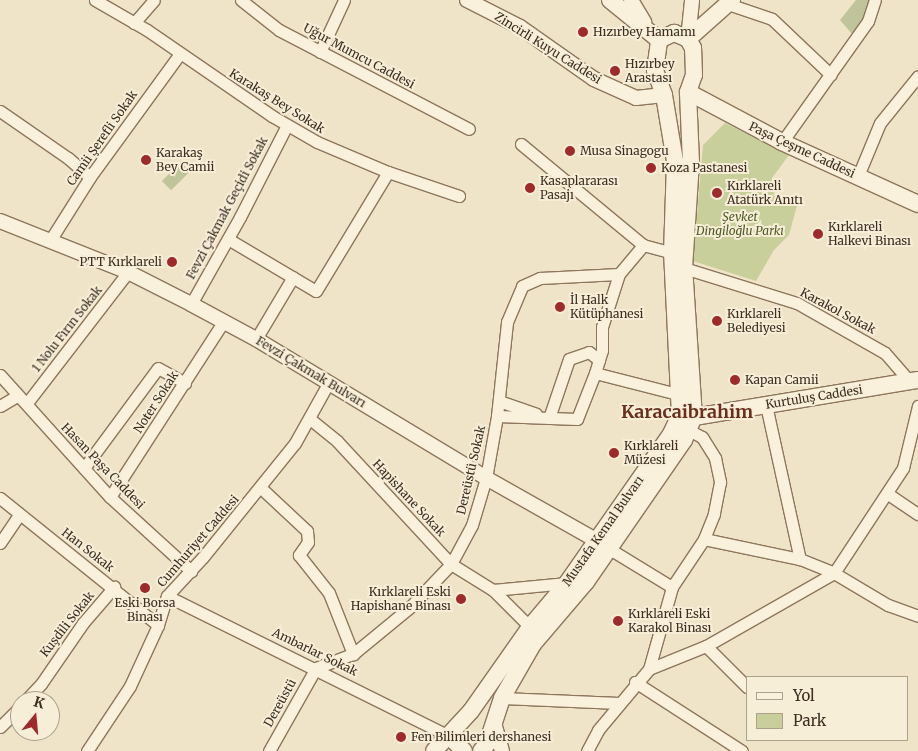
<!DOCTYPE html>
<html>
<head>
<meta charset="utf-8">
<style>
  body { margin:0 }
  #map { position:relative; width:918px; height:751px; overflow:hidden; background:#f0e4c8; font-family:Merriweather,serif }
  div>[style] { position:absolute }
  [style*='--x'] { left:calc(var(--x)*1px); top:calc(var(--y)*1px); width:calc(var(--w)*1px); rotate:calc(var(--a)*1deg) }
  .green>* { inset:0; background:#c9cf9b }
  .cemetery>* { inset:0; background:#bfc49a; transform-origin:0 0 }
  .roads { filter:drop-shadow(1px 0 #8d765c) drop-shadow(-1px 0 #8d765c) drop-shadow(0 1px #8d765c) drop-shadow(0 -1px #8d765c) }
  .minor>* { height:11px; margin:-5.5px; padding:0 5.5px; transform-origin:5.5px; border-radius:5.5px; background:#faf1dc }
  .tertiary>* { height:14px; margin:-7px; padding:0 7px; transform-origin:7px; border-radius:7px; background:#faf1dc }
  .secondary>* { height:16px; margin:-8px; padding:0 8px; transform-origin:8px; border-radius:8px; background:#faf1dc }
  .dots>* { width:14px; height:14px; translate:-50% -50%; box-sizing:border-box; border:2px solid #f7eed8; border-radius:50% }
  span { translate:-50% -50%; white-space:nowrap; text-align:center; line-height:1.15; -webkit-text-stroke:4px #f7eed8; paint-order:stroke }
  .poi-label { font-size:12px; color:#3d2e20 }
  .left { translate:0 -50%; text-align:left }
  .right { translate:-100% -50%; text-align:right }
  .street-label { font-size:12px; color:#3d2e20 }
  .park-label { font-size:12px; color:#4d5a26; font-style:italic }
  .district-label { font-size:18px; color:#6b2e1e; font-weight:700 }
  .legend { position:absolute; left:746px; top:676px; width:162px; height:65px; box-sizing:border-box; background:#f7eed8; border:1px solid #ada18e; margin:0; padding:6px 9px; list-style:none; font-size:15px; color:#3d2e20 }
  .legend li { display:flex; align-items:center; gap:10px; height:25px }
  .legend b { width:25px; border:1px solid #ada18e }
  .north { position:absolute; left:10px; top:691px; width:50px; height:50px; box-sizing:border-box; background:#f7eed8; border:1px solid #ada18e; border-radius:50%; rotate:17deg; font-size:14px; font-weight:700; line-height:20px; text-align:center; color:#3d2e20 }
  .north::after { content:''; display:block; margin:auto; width:18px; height:22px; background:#9e2a2b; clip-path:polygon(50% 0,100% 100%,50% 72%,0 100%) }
</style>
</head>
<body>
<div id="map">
  <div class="green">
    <div style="clip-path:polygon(725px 123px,789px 155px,772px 178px,774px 196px,798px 202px,789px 235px,774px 250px,756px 281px,693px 261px,703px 145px)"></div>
  </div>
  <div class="cemetery">
    <div style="clip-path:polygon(856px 0,870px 0,861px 23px,852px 34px,840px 20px)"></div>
    <div style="left:181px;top:162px;width:13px;height:27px;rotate:45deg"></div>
  </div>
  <div class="roads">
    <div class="minor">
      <div style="--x:95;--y:0;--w:60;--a:30"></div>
      <div style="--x:147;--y:30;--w:152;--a:34.5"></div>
      <div style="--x:272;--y:116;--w:52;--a:30"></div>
      <div style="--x:317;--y:142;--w:77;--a:22.9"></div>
      <div style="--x:388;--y:172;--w:75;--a:18.7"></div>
      <div style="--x:241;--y:0;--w:48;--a:38.3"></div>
      <div style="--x:279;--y:30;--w:214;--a:27.5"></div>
      <div style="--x:728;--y:4;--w:46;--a:18.8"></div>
      <div style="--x:772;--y:19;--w:81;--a:43.5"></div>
      <div style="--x:134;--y:23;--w:30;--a:-49"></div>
      <div style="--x:320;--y:52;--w:57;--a:-65.2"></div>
      <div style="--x:0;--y:111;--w:83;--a:34.7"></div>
      <div style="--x:68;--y:158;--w:29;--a:41"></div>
      <div style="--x:782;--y:142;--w:148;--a:-54.6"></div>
      <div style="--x:868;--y:21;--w:22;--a:-72"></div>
      <div style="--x:521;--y:144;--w:158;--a:39.6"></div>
      <div style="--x:643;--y:245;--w:30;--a:15"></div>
      <div style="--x:672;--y:253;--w:19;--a:51"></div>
      <div style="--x:684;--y:268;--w:118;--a:17.2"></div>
      <div style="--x:797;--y:303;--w:101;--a:29.6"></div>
      <div style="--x:885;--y:353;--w:37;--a:49"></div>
      <div style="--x:858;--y:176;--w:57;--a:-67.5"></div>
      <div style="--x:880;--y:123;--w:60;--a:-51"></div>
      <div style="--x:51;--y:239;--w:73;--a:-57.8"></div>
      <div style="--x:90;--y:177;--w:151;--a:-53.9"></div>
      <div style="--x:228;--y:239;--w:102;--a:30.6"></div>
      <div style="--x:316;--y:291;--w:139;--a:-58.8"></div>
      <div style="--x:191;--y:304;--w:100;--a:-60.6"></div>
      <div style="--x:240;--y:217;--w:103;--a:-62.9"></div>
      <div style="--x:256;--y:339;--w:72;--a:-59.2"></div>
      <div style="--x:595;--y:373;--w:24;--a:-73"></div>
      <div style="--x:602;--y:350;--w:23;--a:-90"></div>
      <div style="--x:602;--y:327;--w:56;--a:-72.2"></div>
      <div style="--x:0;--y:375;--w:164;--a:48"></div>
      <div style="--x:110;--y:497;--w:110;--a:42.4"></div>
      <div style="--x:499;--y:401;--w:39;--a:19"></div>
      <div style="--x:27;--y:403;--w:165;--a:-52.4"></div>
      <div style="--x:766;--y:405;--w:158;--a:77.6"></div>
      <div style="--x:0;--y:406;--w:21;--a:-31"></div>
      <div style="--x:497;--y:416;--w:80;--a:2.1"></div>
      <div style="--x:577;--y:419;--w:49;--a:-68.6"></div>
      <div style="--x:595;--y:373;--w:89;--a:14.3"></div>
      <div style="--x:549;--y:418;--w:62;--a:-71.3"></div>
      <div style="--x:569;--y:359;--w:21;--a:-19"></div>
      <div style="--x:589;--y:352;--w:13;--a:39"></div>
      <div style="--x:310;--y:419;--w:35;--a:39"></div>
      <div style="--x:337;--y:441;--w:168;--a:47.2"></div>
      <div style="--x:451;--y:564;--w:49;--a:31.8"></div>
      <div style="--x:493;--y:590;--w:52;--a:45"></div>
      <div style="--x:683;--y:427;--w:21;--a:28"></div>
      <div style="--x:702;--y:437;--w:25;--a:58"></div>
      <div style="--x:715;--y:458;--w:25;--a:78"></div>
      <div style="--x:720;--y:482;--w:33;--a:101"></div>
      <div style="--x:714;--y:514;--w:27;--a:112"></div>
      <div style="--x:84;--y:468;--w:124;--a:-53.5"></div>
      <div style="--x:158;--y:368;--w:31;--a:29"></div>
      <div style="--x:261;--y:488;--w:63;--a:43.1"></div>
      <div style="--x:307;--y:531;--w:11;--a:85"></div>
      <div style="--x:308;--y:542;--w:16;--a:125"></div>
      <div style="--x:299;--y:555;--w:48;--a:51.7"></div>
      <div style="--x:329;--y:593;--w:66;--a:68.5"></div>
      <div style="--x:888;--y:494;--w:36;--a:34"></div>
      <div style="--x:110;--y:497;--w:208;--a:-57.1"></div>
      <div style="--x:0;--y:498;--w:203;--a:38.8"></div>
      <div style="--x:0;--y:543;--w:34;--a:-56"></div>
      <div style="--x:608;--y:548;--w:75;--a:31.4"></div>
      <div style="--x:493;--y:590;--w:74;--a:-5.4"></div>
      <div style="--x:167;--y:596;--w:315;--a:26.4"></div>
      <div style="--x:706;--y:646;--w:58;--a:45"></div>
      <div style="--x:316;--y:668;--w:40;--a:-21"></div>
      <div style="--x:353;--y:654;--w:72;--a:-39.4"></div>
      <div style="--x:409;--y:608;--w:61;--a:-46.3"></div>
      <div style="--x:451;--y:564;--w:44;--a:-61.7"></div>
      <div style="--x:472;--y:525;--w:49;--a:-73.4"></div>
      <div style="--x:486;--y:478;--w:63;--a:-79.9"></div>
      <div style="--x:497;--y:416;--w:95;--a:-83.9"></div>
      <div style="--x:507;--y:322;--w:39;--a:-67"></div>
      <div style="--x:522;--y:286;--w:20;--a:-24"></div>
      <div style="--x:540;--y:278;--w:79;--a:-2.9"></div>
      <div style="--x:619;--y:274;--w:38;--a:-50"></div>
      <div style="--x:649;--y:669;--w:85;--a:-74.3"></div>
      <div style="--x:672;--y:587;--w:58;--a:-56.3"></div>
      <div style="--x:704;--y:539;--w:98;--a:11.8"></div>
      <div style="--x:800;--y:559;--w:37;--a:22"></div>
      <div style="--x:834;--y:573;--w:63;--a:30.7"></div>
      <div style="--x:888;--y:605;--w:32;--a:20"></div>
      <div style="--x:635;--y:682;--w:127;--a:32.8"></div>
      <div style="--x:502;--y:698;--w:117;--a:2.4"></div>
      <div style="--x:25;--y:701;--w:23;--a:-47"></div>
      <div style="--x:41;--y:684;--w:74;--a:-55.5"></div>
      <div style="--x:83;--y:623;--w:48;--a:-49.3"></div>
      <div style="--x:0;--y:727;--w:28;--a:-45"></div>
      <div style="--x:87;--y:751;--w:78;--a:-56.5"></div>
      <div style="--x:130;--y:686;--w:67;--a:-65.3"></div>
      <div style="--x:158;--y:625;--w:30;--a:-73"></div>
      <div style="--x:167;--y:596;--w:53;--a:-47.3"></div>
      <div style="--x:203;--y:557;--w:146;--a:-51.1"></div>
      <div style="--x:295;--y:443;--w:70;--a:-60.9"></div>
      <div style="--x:269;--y:751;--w:95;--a:-60.5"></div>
      <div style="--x:587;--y:751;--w:24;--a:-62"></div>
      <div style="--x:598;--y:730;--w:80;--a:-50.1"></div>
      <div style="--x:649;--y:669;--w:61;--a:-22"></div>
      <div style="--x:706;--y:646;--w:147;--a:-29.7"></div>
      <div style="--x:834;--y:573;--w:126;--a:-56.7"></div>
      <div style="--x:903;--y:468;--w:64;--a:-76.4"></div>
    </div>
    <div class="tertiary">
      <div style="--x:467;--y:0;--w:59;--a:27"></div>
      <div style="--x:520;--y:27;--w:90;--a:35.1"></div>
      <div style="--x:594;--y:79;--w:46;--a:24.3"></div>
      <div style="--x:636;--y:98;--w:28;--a:-6"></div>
      <div style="--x:631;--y:0;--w:26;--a:59"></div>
      <div style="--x:688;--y:39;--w:39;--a:-84"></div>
      <div style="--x:0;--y:221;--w:138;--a:21.7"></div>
      <div style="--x:128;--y:272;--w:71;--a:26.9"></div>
      <div style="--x:191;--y:304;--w:74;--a:28.3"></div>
      <div style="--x:256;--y:339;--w:269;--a:31.1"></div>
      <div style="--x:486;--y:478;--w:138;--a:29.5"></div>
      <div style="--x:494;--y:723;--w:29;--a:74"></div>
    </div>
    <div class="secondary">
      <div style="--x:610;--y:0;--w:63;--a:39.2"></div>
      <div style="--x:688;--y:39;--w:59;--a:-41.6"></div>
      <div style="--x:659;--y:40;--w:17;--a:-25"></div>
      <div style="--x:674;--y:33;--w:15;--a:23"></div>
      <div style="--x:688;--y:92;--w:106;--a:28"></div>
      <div style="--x:782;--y:142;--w:149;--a:24.5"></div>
      <div style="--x:685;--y:415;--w:9;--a:13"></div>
      <div style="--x:694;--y:417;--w:227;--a:-9.4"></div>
      <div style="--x:449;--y:736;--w:21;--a:45"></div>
      <div style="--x:434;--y:751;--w:54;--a:-47.2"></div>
      <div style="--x:471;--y:711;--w:103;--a:-54.9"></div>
      <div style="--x:530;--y:627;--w:57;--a:-49.9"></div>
      <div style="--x:567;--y:583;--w:182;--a:-55.1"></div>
      <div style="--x:671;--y:434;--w:21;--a:-65"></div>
      <div style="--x:680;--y:415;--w:162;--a:-92.8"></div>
      <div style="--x:672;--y:253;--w:92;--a:-88.1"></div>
      <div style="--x:675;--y:161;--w:67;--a:-99.5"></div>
      <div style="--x:664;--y:95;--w:27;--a:-110"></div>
      <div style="--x:655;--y:70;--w:30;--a:-82"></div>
      <div style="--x:481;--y:751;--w:9;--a:-49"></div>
      <div style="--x:487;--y:744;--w:48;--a:-71.9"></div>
      <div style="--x:502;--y:698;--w:62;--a:-60.1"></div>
      <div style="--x:533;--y:644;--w:82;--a:-49.5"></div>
      <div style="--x:586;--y:582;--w:173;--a:-55.4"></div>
      <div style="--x:684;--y:440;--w:25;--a:-67"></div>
      <div style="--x:694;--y:417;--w:149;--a:-93.8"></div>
      <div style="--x:684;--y:268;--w:106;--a:-86.2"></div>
      <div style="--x:691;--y:162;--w:70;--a:-92.5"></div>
      <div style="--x:688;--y:92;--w:18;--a:-71"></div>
      <div style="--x:694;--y:75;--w:27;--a:-92"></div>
      <div style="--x:693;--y:48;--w:10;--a:-119"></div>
    </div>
  </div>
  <div class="dots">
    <div style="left:583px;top:32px;background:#9e2a2b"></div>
    <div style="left:615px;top:71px;background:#9e2a2b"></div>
    <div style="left:570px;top:151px;background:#9e2a2b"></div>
    <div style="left:146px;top:160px;background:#9e2a2b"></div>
    <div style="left:651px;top:168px;background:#9e2a2b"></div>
    <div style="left:530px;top:188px;background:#9e2a2b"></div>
    <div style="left:717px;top:193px;background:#9e2a2b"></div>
    <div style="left:818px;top:234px;background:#9e2a2b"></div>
    <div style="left:172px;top:262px;background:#9e2a2b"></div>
    <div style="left:560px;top:307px;background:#9e2a2b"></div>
    <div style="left:717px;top:321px;background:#9e2a2b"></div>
    <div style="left:735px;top:380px;background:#9e2a2b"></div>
    <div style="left:614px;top:453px;background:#9e2a2b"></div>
    <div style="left:145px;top:588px;background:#9e2a2b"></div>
    <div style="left:461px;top:599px;background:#9e2a2b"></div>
    <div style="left:618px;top:621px;background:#9e2a2b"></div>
    <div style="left:401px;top:737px;background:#9e2a2b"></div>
  </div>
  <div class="poi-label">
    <span class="left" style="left:593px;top:32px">Hızırbey Hamamı</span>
    <span class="left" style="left:625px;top:71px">Hızırbey<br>Arastası</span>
    <span class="left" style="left:580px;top:151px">Musa Sinagogu</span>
    <span class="left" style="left:156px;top:160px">Karakaş<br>Bey Camii</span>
    <span class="left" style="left:661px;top:168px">Koza Pastanesi</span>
    <span class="left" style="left:540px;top:188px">Kasaplararası<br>Pasajı</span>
    <span class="left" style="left:727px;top:193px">Kırklareli<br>Atatürk Anıtı</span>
    <span class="left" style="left:828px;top:234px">Kırklareli<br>Halkevi Binası</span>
    <span class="right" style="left:162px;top:262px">PTT Kırklareli</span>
    <span class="left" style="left:570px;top:307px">İl Halk<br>Kütüphanesi</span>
    <span class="left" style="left:727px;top:321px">Kırklareli<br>Belediyesi</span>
    <span class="left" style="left:745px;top:380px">Kapan Camii</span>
    <span class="left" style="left:624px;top:453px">Kırklareli<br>Müzesi</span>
    <span class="right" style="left:451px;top:599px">Kırklareli Eski<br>Hapishane Binası</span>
    <span style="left:145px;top:610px">Eski Borsa<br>Binası</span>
    <span class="left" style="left:628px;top:621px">Kırklareli Eski<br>Karakol Binası</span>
    <span class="left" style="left:411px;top:737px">Fen Bilimleri dershanesi</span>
  </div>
  <div class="street-label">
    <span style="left:548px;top:48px;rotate:32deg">Zincirli Kuyu Caddesi</span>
    <span style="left:359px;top:56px;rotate:28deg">Uğur Mumcu Caddesi</span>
    <span style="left:277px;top:101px;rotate:32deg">Karakaş Bey Sokak</span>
    <span style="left:102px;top:138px;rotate:-55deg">Camii Şerefli Sokak</span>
    <span style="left:802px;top:150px;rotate:25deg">Paşa Çeşme Caddesi</span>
    <span style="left:227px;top:208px;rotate:-62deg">Fevzi Çakmak Geçidi Sokak</span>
    <span style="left:838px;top:311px;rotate:28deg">Karakol Sokak</span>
    <span style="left:67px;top:329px;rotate:-52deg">1 Nolu Fırın Sokak</span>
    <span style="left:311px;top:372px;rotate:31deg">Fevzi Çakmak Bulvarı</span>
    <span style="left:814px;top:397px;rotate:-9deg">Kurtuluş Caddesi</span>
    <span style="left:156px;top:402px;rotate:-57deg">Noter Sokak</span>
    <span style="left:103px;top:466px;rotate:46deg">Hasan Paşa Caddesi</span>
    <span style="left:471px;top:470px;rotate:-77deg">Dereüstü Sokak</span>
    <span style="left:409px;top:498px;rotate:47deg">Hapishane Sokak</span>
    <span style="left:603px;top:531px;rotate:-55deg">Mustafa Kemal Bulvarı</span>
    <span style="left:198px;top:541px;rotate:-49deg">Cumhuriyet Caddesi</span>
    <span style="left:88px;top:550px;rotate:38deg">Han Sokak</span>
    <span style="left:67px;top:624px;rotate:-52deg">Kuşdili Sokak</span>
    <span style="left:315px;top:652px;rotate:26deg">Ambarlar Sokak</span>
    <span style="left:280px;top:703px;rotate:-61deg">Dereüstü</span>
  </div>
  <div class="park-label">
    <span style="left:740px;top:224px">Şevket<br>Dingiloğlu Parkı</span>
  </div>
  <div class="district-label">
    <span style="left:687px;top:412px">Karacaibrahim</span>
  </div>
  <ul class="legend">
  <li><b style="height:6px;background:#faf1dc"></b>Yol</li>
  <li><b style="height:14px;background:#c9cf9b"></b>Park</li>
  </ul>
  <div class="north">K</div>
</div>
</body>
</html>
